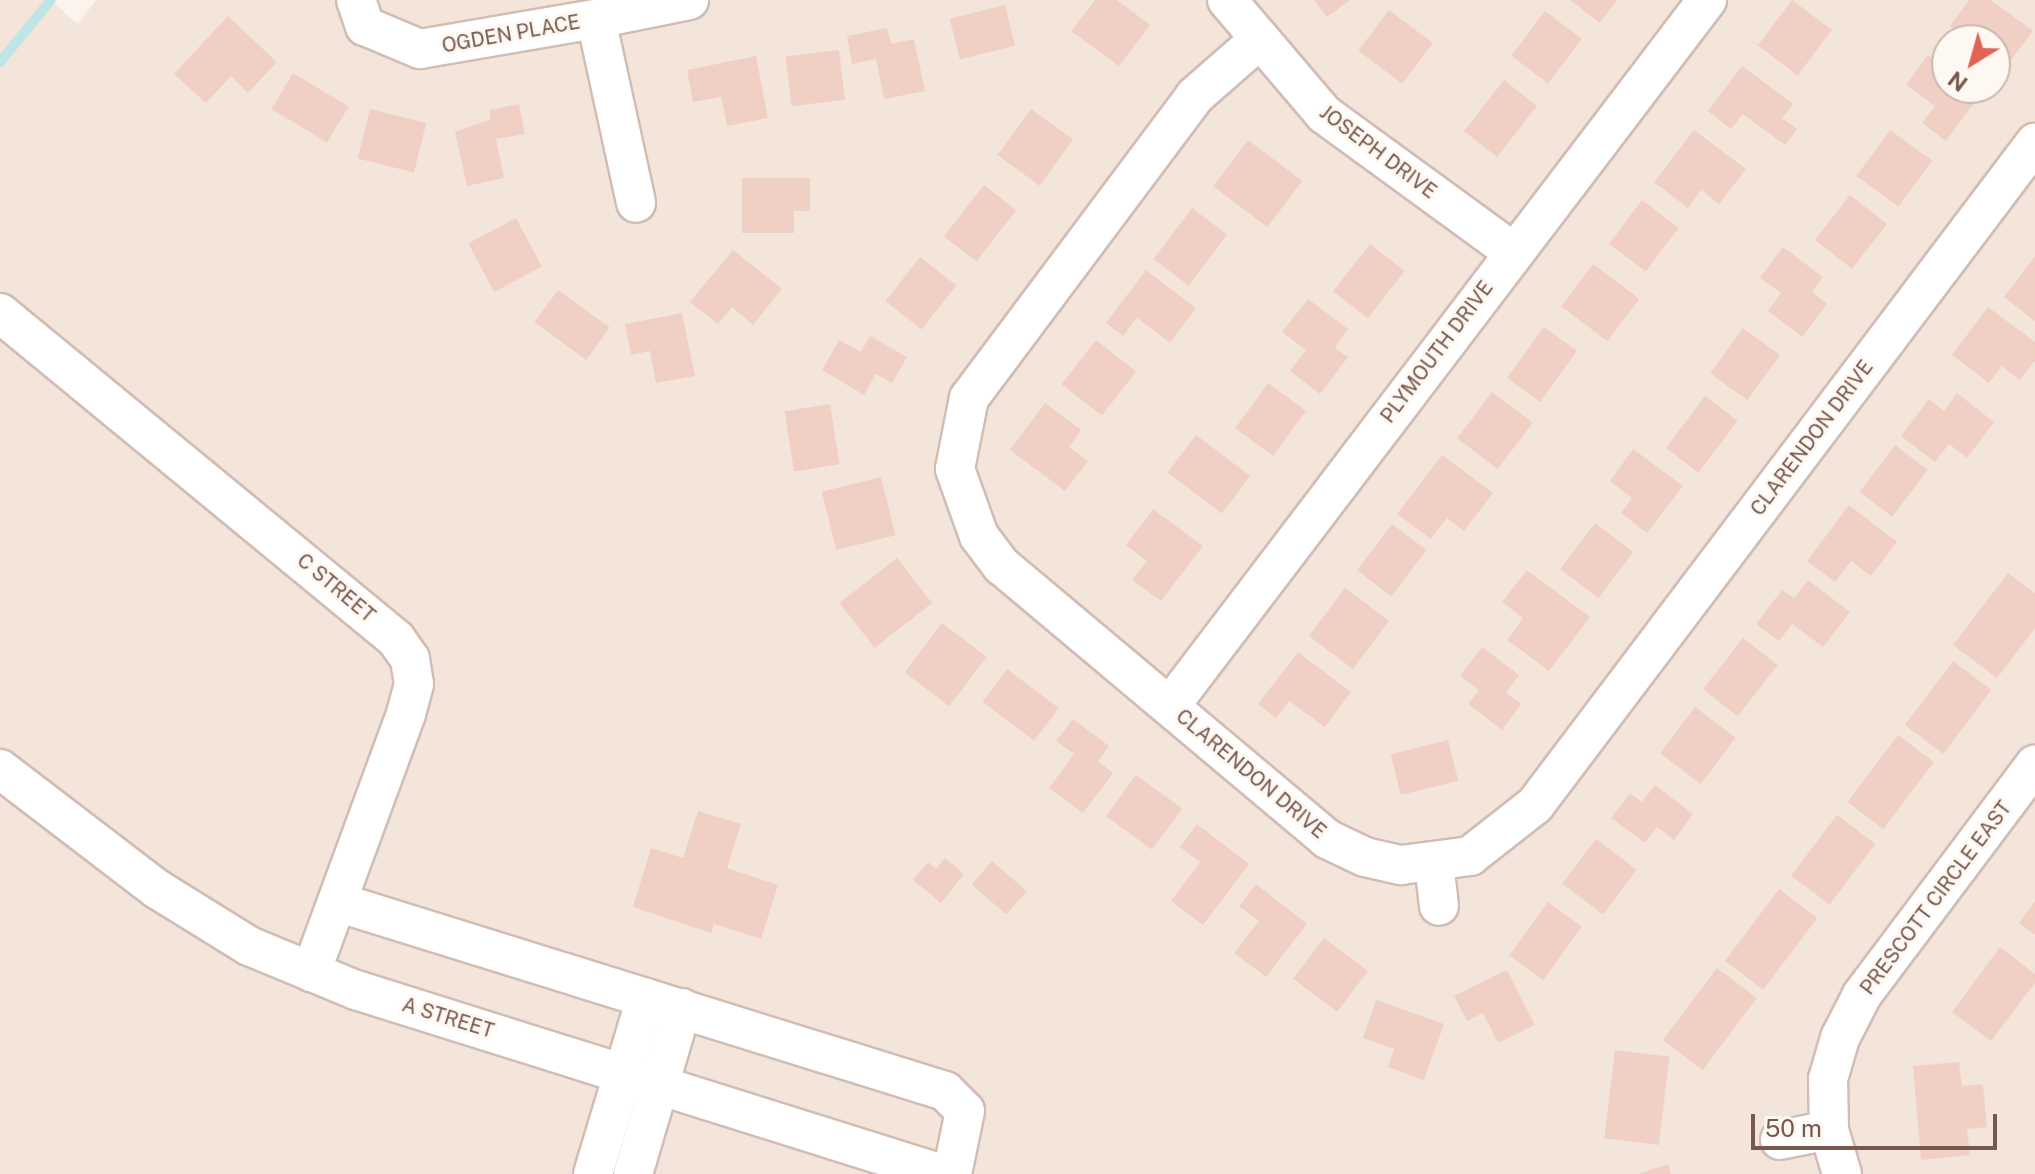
<!DOCTYPE html>
<html>
<head>
<meta charset="utf-8">
<style>
  body { margin:0 }
  #map { position:relative; width:2035px; height:1174px; overflow:hidden; background:#fcf4ec; font-family:"Public Sans",sans-serif }
  div>[style] { position:absolute }
  [style*='--x'] { left:calc(var(--x)*1px); top:calc(var(--y)*1px); width:calc(var(--w)*1px); rotate:calc(var(--a)*1deg) }
  .residential>* { inset:0; background:#f4e5da }
  .stream>* { height:10px; margin:-5px; padding:0 5px; transform-origin:5px; border-radius:5px; background:#c0e5e6 }
  .building>* { inset:0; background:#f0d0c4; transform-origin:0 0 }
  .roads { filter:drop-shadow(2px 0 #d1bdb4) drop-shadow(-2px 0 #d1bdb4) drop-shadow(0 2px #d1bdb4) drop-shadow(0 -2px #d1bdb4) }
  .minor>* { height:38px; margin:-19px; padding:0 19px; transform-origin:19px; border-radius:19px; background:#fff }
  span { translate:-50% -50%; white-space:nowrap; text-align:center; line-height:1.15; -webkit-text-stroke:6px #fef8f2; paint-order:stroke }
  .street-label { font-size:20px; color:#77584f }
  .north { position:absolute; left:1931px; top:24px; width:80px; height:80px; box-sizing:border-box; background:#fef8f2; border:2px solid #c8b8b1; border-radius:50%; rotate:217deg; font-size:22px; font-weight:700; line-height:32px; text-align:center; color:#77584f }
  .north::after { content:''; display:block; margin:auto; width:28px; height:36px; background:#df6357; clip-path:polygon(50% 0,100% 100%,50% 72%,0 100%) }
  .scale { position:absolute; left:1751px; top:1114px; width:246px; height:36px; box-sizing:border-box; border:4px solid #77584f; border-top:0; padding-left:10px; font-size:24px; line-height:28px; white-space:nowrap; color:#77584f; -webkit-text-stroke:6px #fef8f2; paint-order:stroke }
</style>
</head>
<body>
<div id="map">
  <div class="residential">
    <div style="clip-path:polygon(evenodd,0 0,50px 0,78px 24px,96px 0,2035px 0,2035px 1174px,0 1174px,0 0,1947px 40px,1995px 40px,1995px 88px,1947px 88px,1947px 40px)"></div>
  </div>
  <div class="stream">
    <div style="--x:0;--y:62;--w:80;--a:-50.6"></div>
  </div>
  <div class="building">
    <div style="clip-path:polygon(1095px 0,1117px 0,1150px 25px,1119px 66px,1071px 31px)"></div>
    <div style="clip-path:polygon(1314px 0,1350px 0,1327px 17px)"></div>
    <div style="clip-path:polygon(1570px 0,1617px 0,1600px 23px)"></div>
    <div style="left:1792px;top:0;width:50px;height:57px;rotate:37deg"></div>
    <div style="clip-path:polygon(1969px 0,1991px 0,2033px 31px,2008px 64px,1995px 54px,1995px 40px,1959px 40px,1962px 35px,1950px 26px)"></div>
    <div style="left:1005px;top:5px;width:42px;height:57px;rotate:76deg"></div>
    <div style="left:1389px;top:10px;width:55px;height:51px;rotate:37deg"></div>
    <div style="left:1545px;top:11px;width:46px;height:56px;rotate:37deg"></div>
    <div style="clip-path:polygon(228px 16px,277px 62px,248px 93px,231px 76px,206px 103px,174px 74px)"></div>
    <div style="clip-path:polygon(887px 28px,891px 44px,914px 39px,925px 91px,884px 99px,876px 59px,852px 64px,847px 36px)"></div>
    <div style="left:839px;top:50px;width:50px;height:54px;rotate:83deg"></div>
    <div style="clip-path:polygon(1928px 55px,1947px 69px,1947px 88px,1972px 88px,1980px 95px,1946px 141px,1922px 123px,1935px 106px,1906px 85px)"></div>
    <div style="clip-path:polygon(756px 56px,768px 118px,727px 126px,721px 97px,693px 102px,687px 70px)"></div>
    <div style="clip-path:polygon(1742px 66px,1793px 104px,1782px 118px,1797px 129px,1785px 145px,1743px 114px,1731px 129px,1708px 111px)"></div>
    <div style="left:293px;top:73px;width:65px;height:42px;rotate:31deg"></div>
    <div style="left:1504px;top:80px;width:42px;height:65px;rotate:38deg"></div>
    <div style="clip-path:polygon(519px 104px,525px 134px,496px 139px,504px 178px,467px 186px,455px 132px,491px 119px,489px 110px)"></div>
    <div style="left:370px;top:109px;width:58px;height:51px;rotate:14deg"></div>
    <div style="left:1031px;top:109px;width:52px;height:57px;rotate:36deg"></div>
    <div style="clip-path:polygon(1694px 130px,1746px 169px,1719px 204px,1701px 190px,1688px 208px,1654px 182px)"></div>
    <div style="left:1890px;top:130px;width:52px;height:57px;rotate:36deg"></div>
    <div style="left:1248px;top:140px;width:68px;height:58px;rotate:37deg"></div>
    <div style="clip-path:polygon(742px 178px,810px 178px,810px 211px,794px 211px,794px 233px,742px 233px)"></div>
    <div style="left:984px;top:185px;width:41px;height:65px;rotate:38deg"></div>
    <div style="left:1850px;top:195px;width:47px;height:57px;rotate:38deg"></div>
    <div style="left:1642px;top:200px;width:46px;height:55px;rotate:37deg"></div>
    <div style="left:1192px;top:208px;width:44px;height:64px;rotate:37deg"></div>
    <div style="left:516px;top:218px;width:55px;height:54px;rotate:62deg"></div>
    <div style="left:1370px;top:244px;width:44px;height:60px;rotate:38deg"></div>
    <div style="clip-path:polygon(1783px 247px,1823px 277px,1812px 292px,1827px 304px,1802px 337px,1768px 311px,1781px 293px,1760px 278px)"></div>
    <div style="clip-path:polygon(733px 250px,782px 289px,753px 325px,732px 307px,718px 324px,690px 302px)"></div>
    <div style="clip-path:polygon(2035px 256px,2035px 321px,2004px 297px)"></div>
    <div style="left:920px;top:257px;width:46px;height:56px;rotate:38deg"></div>
    <div style="left:1593px;top:264px;width:58px;height:53px;rotate:37deg"></div>
    <div style="clip-path:polygon(1146px 270px,1196px 308px,1170px 343px,1137px 318px,1123px 336px,1106px 323px)"></div>
    <div style="left:558px;top:290px;width:64px;height:40px;rotate:36deg"></div>
    <div style="clip-path:polygon(1308px 299px,1348px 329px,1335px 348px,1348px 357px,1320px 394px,1290px 371px,1306px 350px,1282px 332px)"></div>
    <div style="clip-path:polygon(1988px 307px,2035px 342px,2035px 361px,2020px 380px,2002px 366px,1989px 383px,1952px 355px)"></div>
    <div style="clip-path:polygon(682px 313px,695px 376px,656px 383px,650px 351px,631px 355px,625px 324px)"></div>
    <div style="left:1544px;top:327px;width:41px;height:63px;rotate:36deg"></div>
    <div style="left:1743px;top:328px;width:46px;height:56px;rotate:36deg"></div>
    <div style="clip-path:polygon(870px 336px,907px 357px,892px 383px,876px 374px,864px 395px,822px 370px,839px 340px,861px 352px)"></div>
    <div style="left:1096px;top:340px;width:51px;height:56px;rotate:38deg"></div>
    <div style="left:1268px;top:383px;width:47px;height:56px;rotate:36deg"></div>
    <div style="left:1492px;top:392px;width:51px;height:58px;rotate:37deg"></div>
    <div style="clip-path:polygon(1957px 393px,1994px 422px,1967px 458px,1949px 444px,1935px 462px,1901px 436px,1929px 399px,1944px 411px)"></div>
    <div style="left:1705px;top:396px;width:41px;height:65px;rotate:37deg"></div>
    <div style="clip-path:polygon(1045px 403px,1081px 430px,1069px 447px,1088px 461px,1065px 491px,1010px 450px)"></div>
    <div style="left:830px;top:404px;width:61px;height:46px;rotate:81deg"></div>
    <div style="left:1196px;top:435px;width:68px;height:47px;rotate:37deg"></div>
    <div style="left:1895px;top:445px;width:41px;height:59px;rotate:37deg"></div>
    <div style="clip-path:polygon(1633px 449px,1683px 486px,1647px 533px,1621px 513px,1632px 498px,1610px 481px)"></div>
    <div style="clip-path:polygon(1442px 455px,1493px 493px,1464px 531px,1447px 518px,1431px 539px,1397px 514px)"></div>
    <div style="left:881px;top:477px;width:60px;height:61px;rotate:76deg"></div>
    <div style="clip-path:polygon(1849px 505px,1897px 542px,1871px 576px,1851px 561px,1835px 582px,1807px 561px)"></div>
    <div style="clip-path:polygon(1153px 509px,1203px 546px,1161px 601px,1132px 580px,1147px 561px,1126px 545px)"></div>
    <div style="left:1595px;top:523px;width:48px;height:58px;rotate:37deg"></div>
    <div style="left:1392px;top:524px;width:43px;height:58px;rotate:37deg"></div>
    <div style="left:897px;top:558px;width:57px;height:73px;rotate:52deg"></div>
    <div style="clip-path:polygon(1527px 570px,1590px 617px,1549px 671px,1507px 640px,1523px 618px,1502px 602px)"></div>
    <div style="clip-path:polygon(2008px 573px,2035px 593px,2035px 628px,1997px 678px,1953px 645px)"></div>
    <div style="clip-path:polygon(1808px 580px,1850px 612px,1823px 647px,1792px 624px,1779px 641px,1756px 624px,1782px 590px,1794px 598px)"></div>
    <div style="left:1345px;top:588px;width:55px;height:60px;rotate:37deg"></div>
    <div style="left:942px;top:623px;width:56px;height:62px;rotate:37deg"></div>
    <div style="left:1743px;top:638px;width:44px;height:65px;rotate:38deg"></div>
    <div style="clip-path:polygon(1482px 647px,1519px 675px,1506px 693px,1521px 704px,1502px 730px,1468px 704px,1479px 690px,1460px 676px)"></div>
    <div style="clip-path:polygon(1298px 652px,1351px 692px,1325px 727px,1289px 701px,1276px 718px,1258px 704px)"></div>
    <div style="left:1953px;top:661px;width:48px;height:80px;rotate:37deg"></div>
    <div style="left:1007px;top:669px;width:65px;height:41px;rotate:37deg"></div>
    <div style="left:1695px;top:707px;width:51px;height:58px;rotate:37deg"></div>
    <div style="clip-path:polygon(1073px 719px,1109px 746px,1098px 761px,1113px 773px,1083px 813px,1049px 788px,1074px 754px,1056px 741px)"></div>
    <div style="left:1898px;top:735px;width:45px;height:84px;rotate:37deg"></div>
    <div style="left:1448px;top:740px;width:42px;height:59px;rotate:76deg"></div>
    <div style="left:1136px;top:775px;width:57px;height:51px;rotate:36deg"></div>
    <div style="clip-path:polygon(1655px 785px,1693px 814px,1674px 840px,1657px 827px,1645px 843px,1611px 818px,1630px 793px,1642px 802px)"></div>
    <div style="clip-path:polygon(698px 811px,741px 824px,727px 868px,778px 885px,761px 939px,714px 924px,711px 933px,633px 907px,651px 848px,683px 858px)"></div>
    <div style="left:1837px;top:815px;width:48px;height:76px;rotate:37deg"></div>
    <div style="clip-path:polygon(1197px 824px,1249px 864px,1203px 925px,1171px 901px,1200px 862px,1180px 847px)"></div>
    <div style="left:1596px;top:839px;width:51px;height:56px;rotate:37deg"></div>
    <div style="clip-path:polygon(945px 858px,964px 874px,941px 903px,913px 880px,928px 862px,936px 869px)"></div>
    <div style="left:992px;top:861px;width:46px;height:31px;rotate:41deg"></div>
    <div style="clip-path:polygon(1256px 884px,1307px 924px,1266px 977px,1234px 953px,1259px 921px,1239px 906px)"></div>
    <div style="left:1779px;top:889px;width:48px;height:90px;rotate:37deg"></div>
    <div style="clip-path:polygon(2035px 901px,2035px 935px,2019px 923px)"></div>
    <div style="left:1548px;top:902px;width:42px;height:66px;rotate:36deg"></div>
    <div style="left:1324px;top:938px;width:55px;height:51px;rotate:37deg"></div>
    <div style="clip-path:polygon(2000px 947px,2035px 974px,2035px 983px,1991px 1041px,1952px 1012px)"></div>
    <div style="left:1717px;top:968px;width:50px;height:90px;rotate:37deg"></div>
    <div style="clip-path:polygon(1507px 970px,1535px 1025px,1498px 1043px,1483px 1013px,1467px 1021px,1454px 996px)"></div>
    <div style="clip-path:polygon(1376px 1000px,1444px 1024px,1424px 1080px,1388px 1067px,1394px 1049px,1363px 1038px)"></div>
    <div style="left:1615px;top:1050px;width:55px;height:89px;rotate:7deg"></div>
    <div style="clip-path:polygon(1959px 1062px,1962px 1086px,1983px 1084px,1987px 1127px,1967px 1129px,1970px 1155px,1921px 1160px,1913px 1066px)"></div>
    <div style="clip-path:polygon(1668px 1164px,1671px 1174px,1640px 1174px,1640px 1173px)"></div>
  </div>
  <div class="roads">
    <div class="minor">
      <div style="--x:356;--y:0;--w:28;--a:71"></div>
      <div style="--x:365;--y:26;--w:60;--a:22.7"></div>
      <div style="--x:420;--y:49;--w:179;--a:-9.7"></div>
      <div style="--x:596;--y:19;--w:188;--a:77.7"></div>
      <div style="--x:1227;--y:0;--w:150;--a:49.6"></div>
      <div style="--x:1324;--y:114;--w:234;--a:36.1"></div>
      <div style="--x:596;--y:19;--w:95;--a:-11.5"></div>
      <div style="--x:1260;--y:39;--w:86;--a:138.8"></div>
      <div style="--x:1195;--y:96;--w:377;--a:126.8"></div>
      <div style="--x:969;--y:398;--w:72;--a:101.2"></div>
      <div style="--x:955;--y:469;--w:71;--a:70.3"></div>
      <div style="--x:979;--y:536;--w:38;--a:53"></div>
      <div style="--x:1002;--y:566;--w:424;--a:40"></div>
      <div style="--x:1327;--y:839;--w:42;--a:25.3"></div>
      <div style="--x:1365;--y:857;--w:37;--a:13"></div>
      <div style="--x:1401;--y:865;--w:70;--a:-7.4"></div>
      <div style="--x:1470;--y:856;--w:83;--a:-38.1"></div>
      <div style="--x:1535;--y:805;--w:830;--a:-52.94"></div>
      <div style="--x:0;--y:313;--w:513;--a:39.46"></div>
      <div style="--x:396;--y:639;--w:24;--a:55"></div>
      <div style="--x:410;--y:659;--w:25;--a:81"></div>
      <div style="--x:414;--y:684;--w:31;--a:105"></div>
      <div style="--x:406;--y:714;--w:275;--a:110.2"></div>
      <div style="--x:1170;--y:706;--w:887;--a:-52.74"></div>
      <div style="--x:0;--y:769;--w:198;--a:37.4"></div>
      <div style="--x:157;--y:889;--w:108;--a:31.8"></div>
      <div style="--x:249;--y:946;--w:116;--a:22.4"></div>
      <div style="--x:356;--y:990;--w:614;--a:17.43"></div>
      <div style="--x:1434;--y:863;--w:43;--a:83.4"></div>
      <div style="--x:337;--y:902;--w:637;--a:17.27"></div>
      <div style="--x:945;--y:1091;--w:28;--a:45"></div>
      <div style="--x:965;--y:1111;--w:64;--a:101.7"></div>
      <div style="--x:1780;--y:1140;--w:50;--a:-11.5"></div>
      <div style="--x:593;--y:1174;--w:184;--a:-73.2"></div>
      <div style="--x:633;--y:1174;--w:173;--a:-73.6"></div>
      <div style="--x:1842;--y:1174;--w:46;--a:-106.5"></div>
      <div style="--x:1829;--y:1130;--w:51;--a:-91.1"></div>
      <div style="--x:1828;--y:1079;--w:43;--a:-73.7"></div>
      <div style="--x:1840;--y:1038;--w:48;--a:-62.9"></div>
      <div style="--x:1862;--y:995;--w:288;--a:-53.1"></div>
    </div>
  </div>
  <div class="street-label">
    <span style="left:511px;top:34px;rotate:-10deg">OGDEN PLACE</span>
    <span style="left:1378px;top:152px;rotate:37deg">JOSEPH DRIVE</span>
    <span style="left:1437px;top:352px;rotate:-53deg">PLYMOUTH DRIVE</span>
    <span style="left:1812px;top:438px;rotate:-53deg">CLARENDON DRIVE</span>
    <span style="left:336px;top:588px;rotate:40deg">C STREET</span>
    <span style="left:1251px;top:774px;rotate:40deg">CLARENDON DRIVE</span>
    <span style="left:1936px;top:898px;rotate:-53deg">PRESCOTT CIRCLE EAST</span>
    <span style="left:448px;top:1018px;rotate:17deg">A STREET</span>
  </div>
  <div class="north">N</div>
  <div class="scale">50 m</div>
</div>
</body>
</html>
